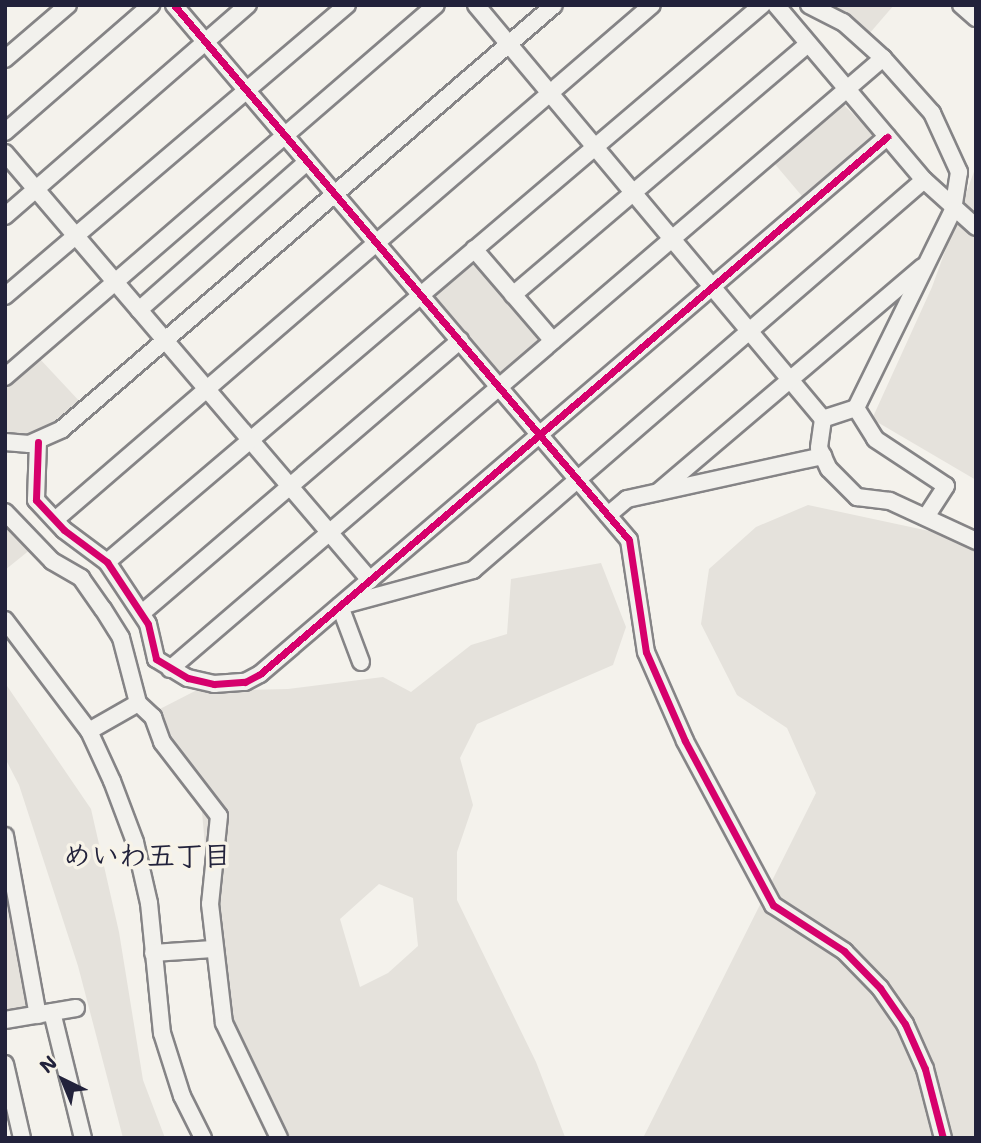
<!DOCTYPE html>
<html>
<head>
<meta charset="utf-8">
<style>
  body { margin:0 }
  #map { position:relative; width:981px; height:1143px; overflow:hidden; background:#f4f2ec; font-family:"Shantell Sans","Klee One",sans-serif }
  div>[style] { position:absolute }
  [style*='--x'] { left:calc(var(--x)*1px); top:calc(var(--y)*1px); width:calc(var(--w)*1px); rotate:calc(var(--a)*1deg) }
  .built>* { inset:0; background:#e5e2dc }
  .roads { filter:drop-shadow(2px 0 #858486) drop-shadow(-2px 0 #858486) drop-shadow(0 2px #858486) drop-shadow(0 -2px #858486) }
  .minor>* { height:16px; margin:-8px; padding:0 8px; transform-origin:8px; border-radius:8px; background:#f2f1ed }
  .cycleway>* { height:7px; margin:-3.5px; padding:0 3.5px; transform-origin:3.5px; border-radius:3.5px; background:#d6006c }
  span { translate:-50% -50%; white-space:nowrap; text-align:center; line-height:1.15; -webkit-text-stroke:7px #f7f3e8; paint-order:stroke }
  .neighbourhood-label { font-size:28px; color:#22223b; font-weight:700 }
  .frame { position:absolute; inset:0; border:7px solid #22223b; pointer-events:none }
  .north { position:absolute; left:28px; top:1045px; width:70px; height:70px; -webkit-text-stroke:5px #f7f3e8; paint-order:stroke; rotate:317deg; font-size:19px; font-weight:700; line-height:28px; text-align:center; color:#22223b }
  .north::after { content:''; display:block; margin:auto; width:24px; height:32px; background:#22223b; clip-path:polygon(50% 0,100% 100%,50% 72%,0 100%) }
</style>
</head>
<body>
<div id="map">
  <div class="built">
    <div style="clip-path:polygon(833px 5px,894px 5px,869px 34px)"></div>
    <div style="clip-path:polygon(842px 103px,875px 136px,875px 143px,807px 202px,774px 163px)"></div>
    <div style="clip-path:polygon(976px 166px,976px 480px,872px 419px,932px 287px)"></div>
    <div style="clip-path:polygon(476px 262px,539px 335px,537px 345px,502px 373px,494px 373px,432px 300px,432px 290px,464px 263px)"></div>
    <div style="clip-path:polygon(39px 358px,82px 404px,43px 435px,5px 439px,5px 388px)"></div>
    <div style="clip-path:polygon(808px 505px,976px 541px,976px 1138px,643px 1138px,816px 793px,787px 728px,737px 695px,701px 624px,709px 569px,756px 527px)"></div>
    <div style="clip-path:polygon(5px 521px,31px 549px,5px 570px)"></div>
    <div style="clip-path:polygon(evenodd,601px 563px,626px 627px,613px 665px,477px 724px,460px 758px,473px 805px,457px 852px,457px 900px,536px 1062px,565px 1137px,281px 1138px,240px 1060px,209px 891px,201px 801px,156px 711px,195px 691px,288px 689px,383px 677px,411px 692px,471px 645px,507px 634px,511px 579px,601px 563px,379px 884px,413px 898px,418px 946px,388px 973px,360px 987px,340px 919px,379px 884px)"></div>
    <div style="clip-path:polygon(5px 683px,91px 809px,119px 932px,143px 1080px,165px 1138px,123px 1138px,78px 966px,19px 785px,5px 758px)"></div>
    <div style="clip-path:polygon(5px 875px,28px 1008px,5px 1019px)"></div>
  </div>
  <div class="roads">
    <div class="minor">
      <div style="--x:174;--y:5;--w:702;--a:49.62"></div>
      <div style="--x:629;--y:540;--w:113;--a:81.4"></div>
      <div style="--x:646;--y:652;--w:97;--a:66.3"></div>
      <div style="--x:685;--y:741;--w:186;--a:61.8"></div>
      <div style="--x:773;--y:905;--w:85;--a:32.9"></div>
      <div style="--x:844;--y:951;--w:52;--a:45.8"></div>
      <div style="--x:880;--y:988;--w:44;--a:55.2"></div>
      <div style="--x:905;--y:1024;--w:49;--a:66"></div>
      <div style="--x:925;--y:1069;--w:71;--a:75.4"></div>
      <div style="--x:476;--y:5;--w:540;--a:50.03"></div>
      <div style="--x:776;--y:5;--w:229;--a:49.8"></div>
      <div style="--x:924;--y:180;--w:70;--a:42.1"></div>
      <div style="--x:809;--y:5;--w:38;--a:27"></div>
      <div style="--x:843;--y:22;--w:54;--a:42"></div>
      <div style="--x:883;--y:58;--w:74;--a:48.3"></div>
      <div style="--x:932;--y:113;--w:65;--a:65.4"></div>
      <div style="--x:959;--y:172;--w:38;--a:99"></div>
      <div style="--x:953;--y:210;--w:220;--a:116.1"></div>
      <div style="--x:856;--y:408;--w:36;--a:58"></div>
      <div style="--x:875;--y:439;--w:85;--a:33.5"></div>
      <div style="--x:946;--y:486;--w:37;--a:123"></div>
      <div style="--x:961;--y:5;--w:20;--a:41"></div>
      <div style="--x:5;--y:59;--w:83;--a:-40.6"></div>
      <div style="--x:5;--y:132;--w:194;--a:-41"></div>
      <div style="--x:5;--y:153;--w:562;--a:49.48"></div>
      <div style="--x:5;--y:216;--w:322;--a:-41"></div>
      <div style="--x:474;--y:249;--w:121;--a:49.3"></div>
      <div style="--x:513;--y:295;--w:387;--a:-40.4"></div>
      <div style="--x:5;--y:296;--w:449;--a:-40.4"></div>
      <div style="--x:139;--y:310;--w:224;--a:-41.4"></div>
      <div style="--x:5;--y:377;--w:569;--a:-40.8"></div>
      <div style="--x:856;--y:408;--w:35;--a:162"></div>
      <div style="--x:823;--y:419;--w:29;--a:98"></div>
      <div style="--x:819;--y:448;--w:23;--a:65"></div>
      <div style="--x:829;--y:469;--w:40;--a:45"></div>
      <div style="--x:857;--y:497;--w:33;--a:7"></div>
      <div style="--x:890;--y:501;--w:95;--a:24.9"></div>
      <div style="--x:5;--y:442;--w:24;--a:5"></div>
      <div style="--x:29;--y:444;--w:36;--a:-24"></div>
      <div style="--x:62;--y:429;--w:649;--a:-40.75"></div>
      <div style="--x:38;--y:442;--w:58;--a:92"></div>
      <div style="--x:36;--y:500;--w:41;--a:47"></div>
      <div style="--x:64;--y:530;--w:54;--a:36.7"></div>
      <div style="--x:107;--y:562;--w:74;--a:56.5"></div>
      <div style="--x:148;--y:624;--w:36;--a:77"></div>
      <div style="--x:156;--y:659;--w:37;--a:31"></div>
      <div style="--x:188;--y:678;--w:27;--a:13"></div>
      <div style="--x:214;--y:684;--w:31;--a:-4"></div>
      <div style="--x:245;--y:682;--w:17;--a:-28"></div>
      <div style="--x:260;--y:674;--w:826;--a:-40.58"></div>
      <div style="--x:658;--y:492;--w:347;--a:-40.4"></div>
      <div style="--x:5;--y:512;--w:68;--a:46.2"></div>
      <div style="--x:52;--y:561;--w:34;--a:30"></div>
      <div style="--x:81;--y:578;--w:38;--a:55"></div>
      <div style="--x:103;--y:609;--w:34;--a:58"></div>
      <div style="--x:121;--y:638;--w:67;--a:75.3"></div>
      <div style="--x:138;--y:703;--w:21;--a:43"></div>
      <div style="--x:153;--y:717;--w:27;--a:70"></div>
      <div style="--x:162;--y:742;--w:93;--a:52.4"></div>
      <div style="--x:219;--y:816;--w:88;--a:95.8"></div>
      <div style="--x:210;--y:904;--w:120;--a:83.3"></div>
      <div style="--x:224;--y:1023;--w:127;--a:64.4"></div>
      <div style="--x:608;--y:515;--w:25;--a:-40"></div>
      <div style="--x:627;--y:499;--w:201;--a:-12.4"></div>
      <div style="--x:55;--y:520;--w:788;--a:-40.78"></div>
      <div style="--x:107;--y:562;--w:860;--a:-40.38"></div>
      <div style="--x:142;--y:613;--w:419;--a:-40.6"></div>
      <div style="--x:5;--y:620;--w:139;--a:52.9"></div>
      <div style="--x:89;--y:731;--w:55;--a:65.3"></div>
      <div style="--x:112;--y:781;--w:65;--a:69.3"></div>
      <div style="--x:135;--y:842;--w:63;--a:77.1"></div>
      <div style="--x:149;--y:903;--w:131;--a:84.3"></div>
      <div style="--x:162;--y:1033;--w:66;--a:72.4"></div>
      <div style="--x:182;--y:1096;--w:47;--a:63.4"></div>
      <div style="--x:361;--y:662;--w:60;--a:-110.6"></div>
      <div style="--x:340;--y:606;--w:138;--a:-15.1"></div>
      <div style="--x:473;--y:570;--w:596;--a:-40.85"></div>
      <div style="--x:170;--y:669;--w:939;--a:-40.59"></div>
      <div style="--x:89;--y:731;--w:56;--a:-29.7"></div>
      <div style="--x:5;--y:836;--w:182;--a:79.6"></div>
      <div style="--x:153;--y:953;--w:60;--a:-3.8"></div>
      <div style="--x:52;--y:1012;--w:130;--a:76.2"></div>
      <div style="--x:5;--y:1020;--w:72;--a:-9.6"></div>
      <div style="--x:5;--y:1064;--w:76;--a:77.1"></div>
    </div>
  </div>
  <div class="cycleway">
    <div style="--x:174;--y:5;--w:702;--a:49.62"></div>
    <div style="--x:629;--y:540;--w:113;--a:81.4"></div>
    <div style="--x:646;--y:652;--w:97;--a:66.3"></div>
    <div style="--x:685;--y:741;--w:186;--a:61.8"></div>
    <div style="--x:773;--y:905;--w:85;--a:32.9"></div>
    <div style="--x:844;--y:951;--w:52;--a:45.8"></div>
    <div style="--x:880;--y:988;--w:44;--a:55.2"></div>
    <div style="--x:905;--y:1024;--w:49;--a:66"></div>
    <div style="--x:925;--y:1069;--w:71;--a:75.4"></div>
    <div style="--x:38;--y:442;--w:58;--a:92"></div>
    <div style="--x:36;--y:500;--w:41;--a:47"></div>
    <div style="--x:64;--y:530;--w:54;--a:36.7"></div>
    <div style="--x:107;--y:562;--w:74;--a:56.5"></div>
    <div style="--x:148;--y:624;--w:36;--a:77"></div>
    <div style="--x:156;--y:659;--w:37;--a:31"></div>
    <div style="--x:188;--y:678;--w:27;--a:13"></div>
    <div style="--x:214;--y:684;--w:31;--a:-4"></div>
    <div style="--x:245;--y:682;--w:17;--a:-28"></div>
    <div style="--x:260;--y:674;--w:826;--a:-40.58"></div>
  </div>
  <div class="neighbourhood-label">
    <span style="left:147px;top:855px">めいわ五丁目</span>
  </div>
  <div class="frame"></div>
  <div class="north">N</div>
</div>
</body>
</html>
